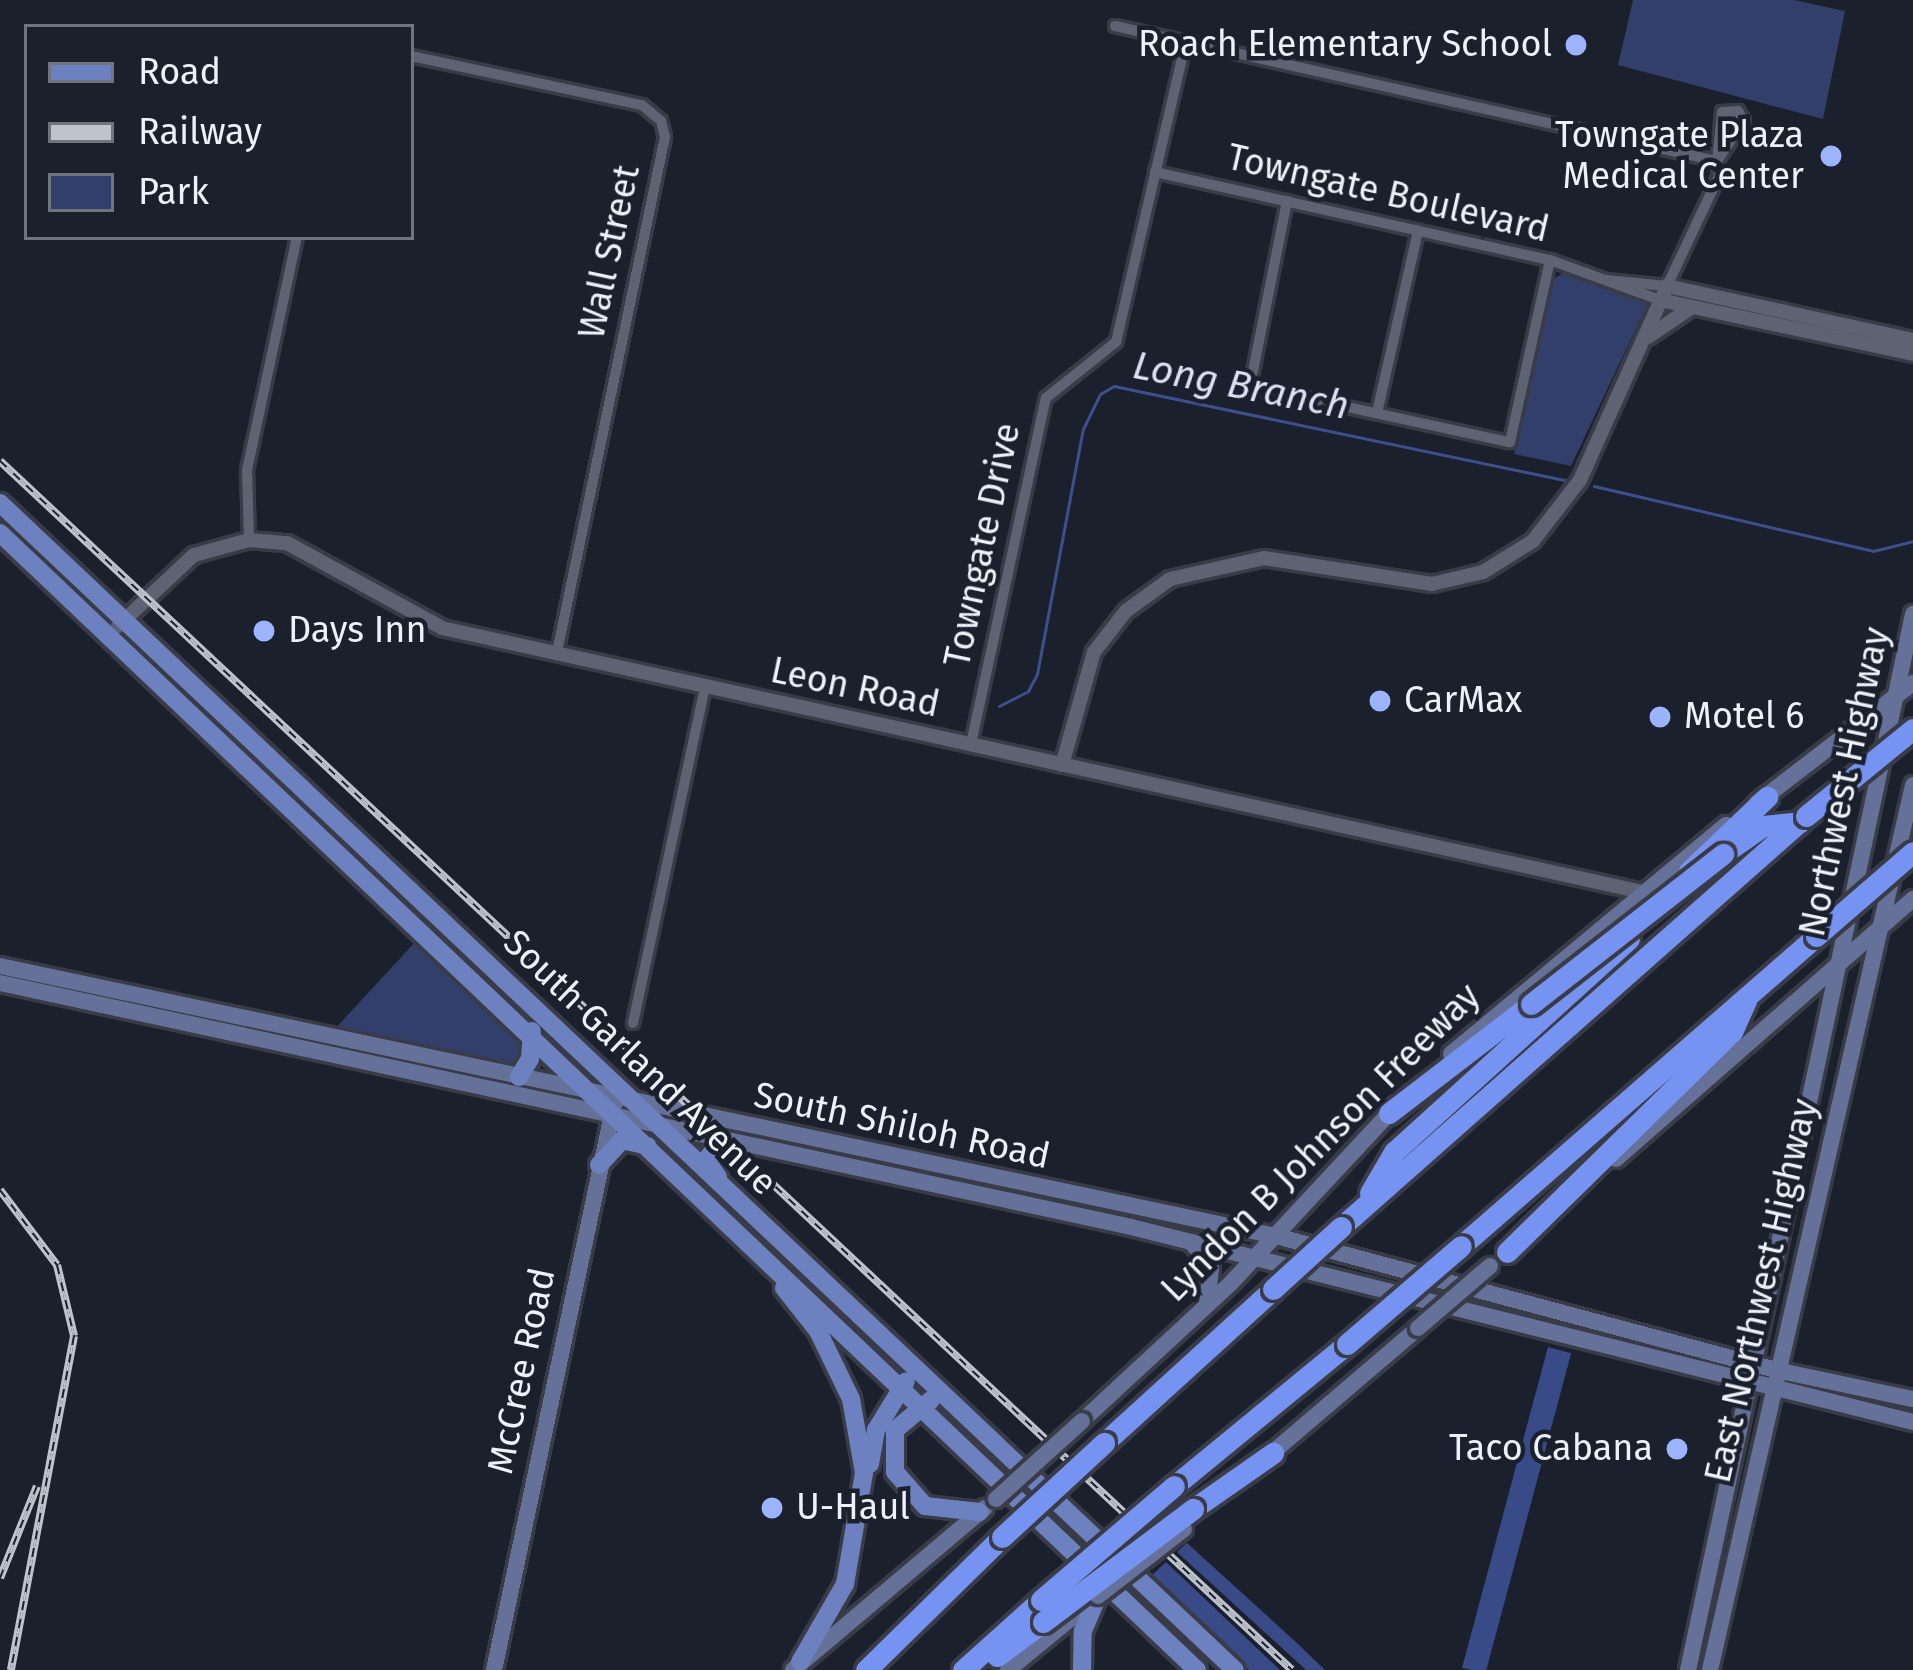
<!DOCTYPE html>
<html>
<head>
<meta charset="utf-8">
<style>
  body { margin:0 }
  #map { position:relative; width:1913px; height:1670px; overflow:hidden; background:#1b202d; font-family:"Fira Sans",sans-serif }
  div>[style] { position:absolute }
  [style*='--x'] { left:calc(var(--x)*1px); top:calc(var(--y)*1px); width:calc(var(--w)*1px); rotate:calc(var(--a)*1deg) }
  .green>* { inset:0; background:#323f6b }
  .forest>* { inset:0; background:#394a88; transform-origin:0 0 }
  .stream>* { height:3px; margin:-1.5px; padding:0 1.5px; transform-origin:1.5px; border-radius:1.5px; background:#3d4f8d }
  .roads { filter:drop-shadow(3px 0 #393c47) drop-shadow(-3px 0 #393c47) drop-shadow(0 3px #393c47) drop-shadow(0 -3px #393c47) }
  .minor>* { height:10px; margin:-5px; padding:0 5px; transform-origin:5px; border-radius:5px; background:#5d6372 }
  .tertiary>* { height:14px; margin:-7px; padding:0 7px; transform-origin:7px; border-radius:7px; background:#5d6372 }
  .secondary>* { height:16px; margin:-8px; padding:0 8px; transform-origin:8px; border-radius:8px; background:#657198 }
  .primary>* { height:18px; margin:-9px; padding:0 9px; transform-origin:9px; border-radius:9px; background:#6d80bf }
  .motorway>* { height:21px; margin:-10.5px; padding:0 10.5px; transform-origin:10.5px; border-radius:10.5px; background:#7793f2 }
  .rail>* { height:8px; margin-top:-4px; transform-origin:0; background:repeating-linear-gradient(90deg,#1b202d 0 9px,#bfc3cd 0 18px); box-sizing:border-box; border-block:3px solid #bfc3cd }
  .bridges { filter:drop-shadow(3px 0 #393c47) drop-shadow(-3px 0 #393c47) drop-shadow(0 3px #393c47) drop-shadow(0 -3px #393c47) }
  .secondary-bridge>* { height:16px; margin:-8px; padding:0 8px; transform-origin:8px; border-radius:8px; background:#657198 }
  .motorway-bridge>* { height:21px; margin:-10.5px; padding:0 10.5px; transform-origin:10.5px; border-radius:10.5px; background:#7793f2 }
  .dots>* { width:33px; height:33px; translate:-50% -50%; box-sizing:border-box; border:6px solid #1b202d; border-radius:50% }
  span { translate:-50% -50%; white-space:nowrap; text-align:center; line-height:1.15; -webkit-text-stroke:9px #1b202d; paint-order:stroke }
  .poi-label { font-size:36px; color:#edf1fa }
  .right { translate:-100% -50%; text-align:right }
  .left { translate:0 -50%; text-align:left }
  .street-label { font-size:36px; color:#edf1fa }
  .water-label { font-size:39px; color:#dae1f4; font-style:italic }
  .legend { position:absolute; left:24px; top:24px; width:390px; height:216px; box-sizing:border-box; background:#1b202d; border:3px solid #6f747f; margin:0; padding:15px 21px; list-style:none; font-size:36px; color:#edf1fa }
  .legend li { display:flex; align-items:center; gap:24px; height:60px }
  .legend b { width:60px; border:3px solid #6f747f }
</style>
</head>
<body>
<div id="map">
  <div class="green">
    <div style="clip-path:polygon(1633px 0,1794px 0,1845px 11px,1823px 119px,1618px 65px)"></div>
    <div style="clip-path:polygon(1565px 272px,1648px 303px,1571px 466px,1514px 454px,1553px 279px)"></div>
    <div style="clip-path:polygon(417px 940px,535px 1052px,538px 1067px,521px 1072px,332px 1032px)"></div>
  </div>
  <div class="forest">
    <div style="left:1548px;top:1347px;width:24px;height:332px;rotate:15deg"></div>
    <div style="clip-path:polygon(1187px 1543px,1298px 1644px,1325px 1670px,1306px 1670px,1177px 1552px)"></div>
    <div style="clip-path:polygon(1166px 1562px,1280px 1670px,1249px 1670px,1151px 1576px)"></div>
  </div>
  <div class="stream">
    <div style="--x:1594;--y:486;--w:286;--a:13.1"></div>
    <div style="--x:1873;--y:551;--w:41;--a:-14"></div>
    <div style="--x:999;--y:706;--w:33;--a:-27"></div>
    <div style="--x:1028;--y:691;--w:19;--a:-62"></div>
    <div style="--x:1037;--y:674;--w:249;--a:-79.4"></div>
    <div style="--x:1083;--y:429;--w:39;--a:-64"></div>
    <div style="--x:1100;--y:394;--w:16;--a:-30"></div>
    <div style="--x:1114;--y:386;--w:461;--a:11.8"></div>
  </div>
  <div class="roads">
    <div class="minor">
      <div style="--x:1115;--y:26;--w:617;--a:12.64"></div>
      <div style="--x:1717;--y:161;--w:49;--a:-84.2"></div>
      <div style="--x:1722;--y:112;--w:16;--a:-4"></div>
      <div style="--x:1738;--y:111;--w:12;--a:59"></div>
      <div style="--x:1744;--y:121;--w:48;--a:124"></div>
      <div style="--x:1717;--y:161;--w:15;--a:82"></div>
      <div style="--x:1719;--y:176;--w:122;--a:115.3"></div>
      <div style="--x:1667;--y:286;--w:61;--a:-174.4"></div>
      <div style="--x:411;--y:56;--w:236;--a:12"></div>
      <div style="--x:642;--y:105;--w:25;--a:40"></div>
      <div style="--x:661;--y:121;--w:16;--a:76"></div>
      <div style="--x:665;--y:137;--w:526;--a:101.84"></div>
      <div style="--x:1155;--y:172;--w:405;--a:12.6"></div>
      <div style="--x:1550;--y:260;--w:117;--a:20"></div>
      <div style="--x:1287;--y:201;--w:189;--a:101.3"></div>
      <div style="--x:1250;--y:386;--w:266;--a:12.2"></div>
      <div style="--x:1510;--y:442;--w:186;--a:-77.6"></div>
      <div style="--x:1377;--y:413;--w:187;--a:-77.3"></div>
      <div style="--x:249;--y:540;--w:70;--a:-91.6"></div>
      <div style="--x:247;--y:470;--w:238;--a:-77.9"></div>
      <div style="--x:971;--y:744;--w:354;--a:-77.8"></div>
      <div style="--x:1046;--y:398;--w:90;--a:-38.7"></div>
      <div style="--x:1116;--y:342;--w:308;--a:-76.9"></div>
      <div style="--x:633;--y:1023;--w:345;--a:-77.9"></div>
    </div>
    <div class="tertiary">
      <div style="--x:1660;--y:300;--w:259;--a:12"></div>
      <div style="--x:1648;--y:337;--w:53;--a:-34.3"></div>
      <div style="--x:118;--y:626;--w:104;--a:-43.1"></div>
      <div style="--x:194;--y:555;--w:57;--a:-15.3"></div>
      <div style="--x:249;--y:540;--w:38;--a:5"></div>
      <div style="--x:287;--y:543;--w:177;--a:28.7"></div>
      <div style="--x:442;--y:628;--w:1225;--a:12.4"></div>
      <div style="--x:1062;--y:765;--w:117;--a:-74.2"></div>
      <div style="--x:1094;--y:652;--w:52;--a:-52"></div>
      <div style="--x:1126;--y:611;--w:54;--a:-36"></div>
      <div style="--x:1170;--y:579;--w:96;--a:-12.6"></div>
      <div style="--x:1264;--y:558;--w:170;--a:8.8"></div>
      <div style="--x:1432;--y:584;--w:52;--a:-13.2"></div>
      <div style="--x:1483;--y:572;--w:59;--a:-31.8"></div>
      <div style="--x:1533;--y:541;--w:77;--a:-52.4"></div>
      <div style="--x:1580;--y:480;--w:213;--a:-65.8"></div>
      <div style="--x:1667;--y:286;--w:252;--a:12.4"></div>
    </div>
    <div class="secondary">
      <div style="--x:1757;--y:803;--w:197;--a:-37.6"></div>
      <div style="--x:0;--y:966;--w:1304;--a:11.95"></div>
      <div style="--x:1276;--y:1236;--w:518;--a:15"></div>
      <div style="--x:1776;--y:1370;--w:140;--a:12"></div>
      <div style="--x:0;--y:983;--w:1157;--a:12.17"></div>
      <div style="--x:1131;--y:1227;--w:806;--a:14"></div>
      <div style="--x:1451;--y:1054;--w:358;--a:-39.8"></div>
      <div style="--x:1616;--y:1159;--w:395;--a:-41.2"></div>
      <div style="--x:1191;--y:1242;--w:32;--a:51"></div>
      <div style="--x:1211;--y:1267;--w:36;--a:96"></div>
      <div style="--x:1082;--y:1421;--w:203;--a:-42.8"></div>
      <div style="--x:1231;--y:1283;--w:243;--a:-47"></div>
      <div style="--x:1266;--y:1458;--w:200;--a:-40.5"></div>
      <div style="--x:494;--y:1670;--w:578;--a:-78.01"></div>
      <div style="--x:793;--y:1670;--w:251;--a:-40.2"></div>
      <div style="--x:1008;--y:1670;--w:117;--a:-39.4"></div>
      <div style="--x:1688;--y:1670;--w:1080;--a:-77.97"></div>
      <div style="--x:1710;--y:1670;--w:908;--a:-77.08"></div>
    </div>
    <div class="primary">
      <div style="--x:0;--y:503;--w:1699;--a:43.38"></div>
      <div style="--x:0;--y:533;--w:1651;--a:43.53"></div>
      <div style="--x:519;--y:1077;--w:21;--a:-59"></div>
      <div style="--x:530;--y:1059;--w:28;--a:-86"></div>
      <div style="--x:599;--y:1165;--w:34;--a:-47"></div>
      <div style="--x:622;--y:1140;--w:26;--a:13"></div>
      <div style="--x:718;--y:1177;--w:21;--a:-125"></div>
      <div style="--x:706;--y:1160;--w:26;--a:-51"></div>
      <div style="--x:784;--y:1288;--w:55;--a:51.7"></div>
      <div style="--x:818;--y:1331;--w:76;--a:64.1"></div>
      <div style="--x:851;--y:1399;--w:75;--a:80"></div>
      <div style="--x:864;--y:1473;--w:113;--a:99.7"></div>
      <div style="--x:845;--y:1584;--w:90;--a:120"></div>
      <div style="--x:931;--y:1400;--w:47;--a:140.2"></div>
      <div style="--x:895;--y:1430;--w:42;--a:90"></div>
      <div style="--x:895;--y:1472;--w:45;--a:48.6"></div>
      <div style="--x:925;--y:1506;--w:55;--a:6.2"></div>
      <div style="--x:870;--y:1464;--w:35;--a:-80"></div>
      <div style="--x:876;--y:1430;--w:57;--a:-58.5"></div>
      <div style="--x:1082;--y:1670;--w:39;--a:-89"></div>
      <div style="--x:1083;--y:1631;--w:38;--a:-67"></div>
    </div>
    <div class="motorway">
      <div style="--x:1723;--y:854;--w:49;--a:-35"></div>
      <div style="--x:1763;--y:826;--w:37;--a:-6"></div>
      <div style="--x:1689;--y:871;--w:108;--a:-43.5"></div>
      <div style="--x:1389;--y:1113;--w:179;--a:-37.5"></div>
      <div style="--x:1370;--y:1193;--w:48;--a:-59.7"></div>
      <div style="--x:1394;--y:1152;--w:317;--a:-42.2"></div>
      <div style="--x:1341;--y:1227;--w:621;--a:-41.47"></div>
      <div style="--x:1461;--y:1246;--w:471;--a:-41.1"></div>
      <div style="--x:1507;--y:1252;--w:315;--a:-44.4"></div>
      <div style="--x:1732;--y:1032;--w:36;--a:-66"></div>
      <div style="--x:1104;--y:1443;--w:229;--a:-42.3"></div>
      <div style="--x:1174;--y:1486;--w:224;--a:-39.4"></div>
      <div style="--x:1193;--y:1509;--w:98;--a:-35"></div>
      <div style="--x:997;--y:1656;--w:57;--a:-36.5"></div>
      <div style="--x:866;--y:1670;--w:190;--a:-44.4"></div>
      <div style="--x:963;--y:1670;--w:105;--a:-41.9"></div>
    </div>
  </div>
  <div class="rail">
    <div style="--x:0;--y:461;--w:1769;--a:43.1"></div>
    <div style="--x:0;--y:1190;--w:94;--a:52.8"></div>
    <div style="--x:57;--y:1265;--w:73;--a:76.5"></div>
    <div style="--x:74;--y:1336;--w:340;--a:100.7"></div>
    <div style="--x:0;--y:1578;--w:99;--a:-68.1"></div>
  </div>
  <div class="bridges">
    <div class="secondary-bridge">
      <div style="--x:1418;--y:1328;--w:95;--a:-40.7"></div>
      <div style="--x:996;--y:1499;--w:116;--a:-42.2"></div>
      <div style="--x:1098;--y:1596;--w:109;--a:-37.9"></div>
    </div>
    <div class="motorway-bridge">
      <div style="--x:1806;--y:816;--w:138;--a:-39.1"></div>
      <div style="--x:1816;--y:936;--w:128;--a:-40.9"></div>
      <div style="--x:1531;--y:1004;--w:244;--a:-38"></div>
      <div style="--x:1273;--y:1289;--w:92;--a:-42.4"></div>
      <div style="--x:1347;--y:1344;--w:150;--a:-40.7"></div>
      <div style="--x:1002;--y:1537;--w:139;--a:-42.7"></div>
      <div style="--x:1041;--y:1600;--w:175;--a:-40.6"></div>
      <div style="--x:1043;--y:1622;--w:188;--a:-37"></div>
    </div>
  </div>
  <div class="dots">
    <div style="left:1576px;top:45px;background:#9cb4fd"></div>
    <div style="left:1831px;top:156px;background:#9cb4fd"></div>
    <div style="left:264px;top:631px;background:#9cb4fd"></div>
    <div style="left:1380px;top:701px;background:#9cb4fd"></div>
    <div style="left:1660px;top:717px;background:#9cb4fd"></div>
    <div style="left:1677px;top:1449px;background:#9cb4fd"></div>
    <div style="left:772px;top:1508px;background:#9cb4fd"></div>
  </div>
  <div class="poi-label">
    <span class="right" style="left:1552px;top:45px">Roach Elementary School</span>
    <span class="right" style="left:1804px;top:156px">Towngate Plaza<br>Medical Center</span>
    <span class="left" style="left:288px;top:631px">Days Inn</span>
    <span class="left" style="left:1404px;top:701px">CarMax</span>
    <span class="left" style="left:1684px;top:717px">Motel 6</span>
    <span class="right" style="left:1653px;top:1449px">Taco Cabana</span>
    <span class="left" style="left:796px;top:1508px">U-Haul</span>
  </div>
  <div class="street-label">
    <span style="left:1388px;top:194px;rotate:13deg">Towngate Boulevard</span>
    <span style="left:610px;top:252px;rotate:-78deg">Wall Street</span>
    <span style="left:983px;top:545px;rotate:-78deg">Towngate Drive</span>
    <span style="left:855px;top:688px;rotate:12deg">Leon Road</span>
    <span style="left:1845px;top:782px;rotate:-78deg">Northwest Highway</span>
    <span style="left:640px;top:1063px;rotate:44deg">South Garland Avenue</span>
    <span style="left:902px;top:1126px;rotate:12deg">South Shiloh Road</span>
    <span style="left:1321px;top:1143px;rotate:-45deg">Lyndon B Johnson Freeway</span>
    <span style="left:1762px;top:1291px;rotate:-77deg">East Northwest Highway</span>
    <span style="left:522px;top:1371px;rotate:-78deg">McCree Road</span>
  </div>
  <div class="water-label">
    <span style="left:1241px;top:386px;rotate:11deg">Long Branch</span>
  </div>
  <ul class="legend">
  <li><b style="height:15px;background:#6d80bf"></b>Road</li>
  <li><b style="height:15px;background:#bfc3cd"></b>Railway</li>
  <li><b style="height:33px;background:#323f6b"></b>Park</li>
  </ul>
</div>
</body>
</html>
